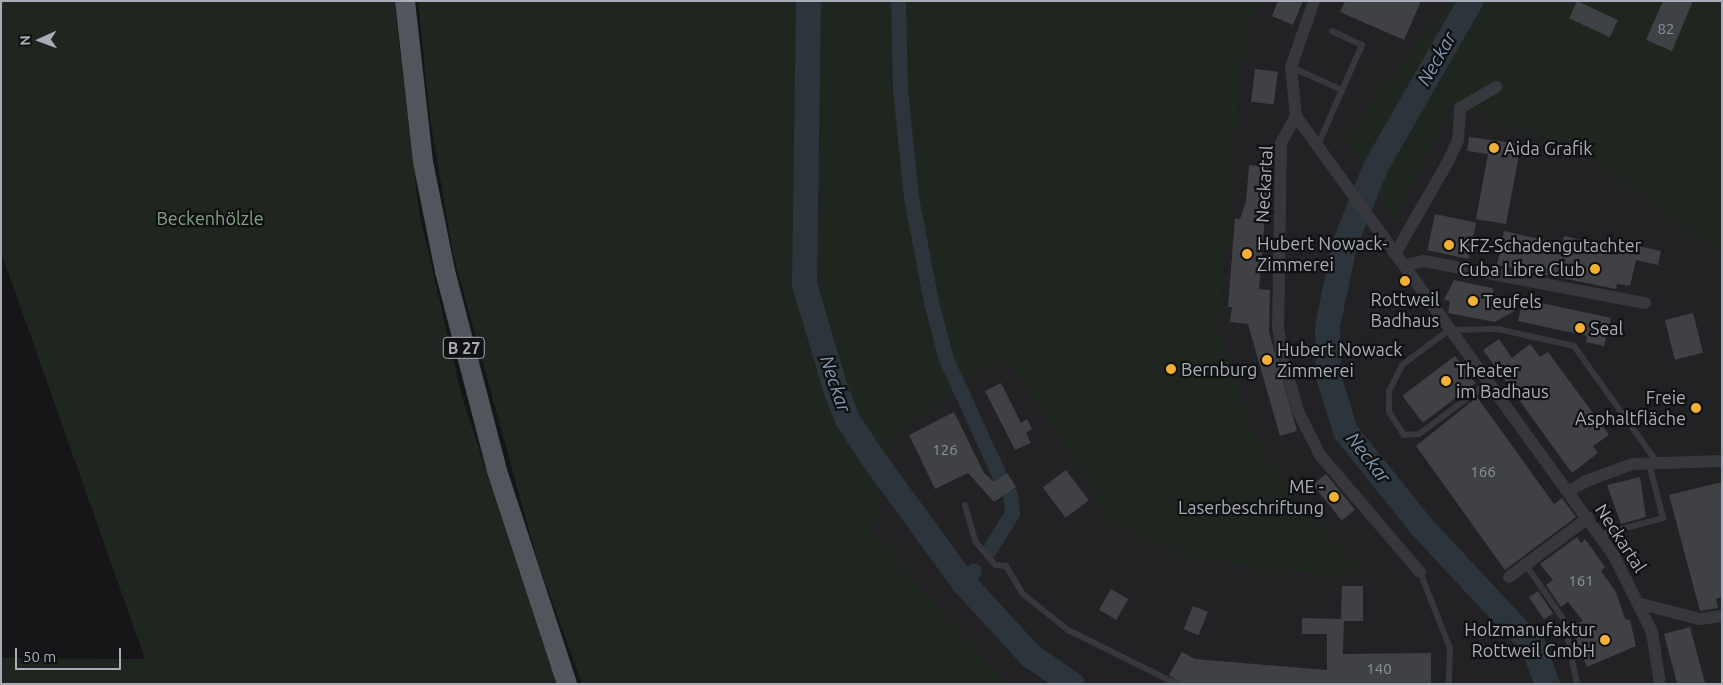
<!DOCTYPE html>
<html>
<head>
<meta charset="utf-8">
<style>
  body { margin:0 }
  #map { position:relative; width:1723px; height:685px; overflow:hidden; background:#161618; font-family:Ubuntu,sans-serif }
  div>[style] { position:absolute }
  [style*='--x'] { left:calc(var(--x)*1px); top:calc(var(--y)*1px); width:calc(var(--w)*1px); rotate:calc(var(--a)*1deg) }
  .built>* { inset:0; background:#222225 }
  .green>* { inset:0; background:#1e261f }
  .canal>* { height:15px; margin:-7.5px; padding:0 7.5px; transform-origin:7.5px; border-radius:7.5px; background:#2c353c }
  .river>* { height:25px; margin:-12.5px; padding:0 12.5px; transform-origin:12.5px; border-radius:12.5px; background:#2c353c }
  .building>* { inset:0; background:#404145; transform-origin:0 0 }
  .lane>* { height:6px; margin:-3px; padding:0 3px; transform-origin:3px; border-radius:3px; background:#37383d }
  .street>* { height:12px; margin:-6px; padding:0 6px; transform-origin:6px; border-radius:6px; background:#37383d }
  .primary>* { height:20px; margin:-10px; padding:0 10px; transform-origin:10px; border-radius:10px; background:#53555c }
  .dots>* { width:14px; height:14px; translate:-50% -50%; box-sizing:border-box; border:2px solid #111113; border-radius:50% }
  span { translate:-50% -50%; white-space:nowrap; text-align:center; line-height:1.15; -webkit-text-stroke:4.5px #111113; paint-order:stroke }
  .number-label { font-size:15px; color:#8e929b }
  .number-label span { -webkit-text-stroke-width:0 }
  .shield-label span { padding:1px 4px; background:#111113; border:1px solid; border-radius:4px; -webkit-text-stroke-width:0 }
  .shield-label { font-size:16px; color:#a8adb8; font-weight:700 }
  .poi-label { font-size:18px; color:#a8adb8 }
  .left { translate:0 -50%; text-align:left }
  .right { translate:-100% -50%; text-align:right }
  .street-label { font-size:18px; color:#a8adb8 }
  .park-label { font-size:18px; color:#7fa381 }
  .water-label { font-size:19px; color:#7f9bb3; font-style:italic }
  .frame { position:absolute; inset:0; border:2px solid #a8adb8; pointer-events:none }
  .north { position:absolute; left:15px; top:15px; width:50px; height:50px; -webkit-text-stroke:4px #111113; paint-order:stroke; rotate:268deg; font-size:14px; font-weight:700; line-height:20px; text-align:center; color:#a8adb8 }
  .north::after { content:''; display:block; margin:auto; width:18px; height:22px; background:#a8adb8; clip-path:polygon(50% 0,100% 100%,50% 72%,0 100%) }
  .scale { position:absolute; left:15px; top:648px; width:106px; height:22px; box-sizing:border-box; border:2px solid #a8adb8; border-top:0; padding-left:6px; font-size:15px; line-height:18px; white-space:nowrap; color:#a8adb8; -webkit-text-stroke:4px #111113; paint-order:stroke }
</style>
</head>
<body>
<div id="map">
  <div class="built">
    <div style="clip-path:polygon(1259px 1px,1450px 1px,1344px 138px,1393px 223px,1452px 103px,1586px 153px,1722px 256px,1722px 684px,1005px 684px,872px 533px,893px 436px,1004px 354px,1111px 521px,1358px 567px,1289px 494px,1252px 431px,1219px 332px,1245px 32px)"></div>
  </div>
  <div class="green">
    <div style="clip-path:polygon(1px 1px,394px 1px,419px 212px,462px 397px,556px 684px,1px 684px,1px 658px,145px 659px,1px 252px)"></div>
    <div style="clip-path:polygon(418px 1px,1259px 1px,1245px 33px,1219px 332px,1252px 431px,1289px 494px,1359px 567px,1330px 576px,1196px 558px,1111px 521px,1004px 354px,893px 436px,872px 533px,1005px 684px,582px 684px,537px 559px,453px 254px,430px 118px)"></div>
    <div style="clip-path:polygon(1450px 1px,1722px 1px,1722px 256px,1586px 153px,1452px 103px,1393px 224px,1344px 138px)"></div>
  </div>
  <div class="canal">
    <div style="--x:898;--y:1;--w:89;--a:88.7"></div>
    <div style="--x:900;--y:90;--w:108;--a:84.1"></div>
    <div style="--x:911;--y:197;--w:107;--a:79.2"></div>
    <div style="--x:931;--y:302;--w:59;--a:75.3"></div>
    <div style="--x:946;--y:359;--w:130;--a:65.4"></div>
    <div style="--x:989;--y:550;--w:44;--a:-58.1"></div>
    <div style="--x:1012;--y:513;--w:19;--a:-96"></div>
    <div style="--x:964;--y:583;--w:16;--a:-52"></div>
  </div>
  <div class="river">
    <div style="--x:808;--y:1;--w:283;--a:90.8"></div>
    <div style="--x:804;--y:284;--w:109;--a:73.4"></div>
    <div style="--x:835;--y:388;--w:33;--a:69"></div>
    <div style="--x:847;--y:419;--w:45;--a:56.7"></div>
    <div style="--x:872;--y:457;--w:156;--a:53.9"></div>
    <div style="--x:964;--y:583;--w:98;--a:47.5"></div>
    <div style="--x:1030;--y:655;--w:51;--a:34.6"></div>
    <div style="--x:1470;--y:1;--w:191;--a:119.8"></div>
    <div style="--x:1375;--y:167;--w:83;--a:111.9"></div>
    <div style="--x:1344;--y:244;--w:84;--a:101.7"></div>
    <div style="--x:1327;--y:326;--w:50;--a:88.9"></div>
    <div style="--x:1328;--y:376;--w:58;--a:72.8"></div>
    <div style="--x:1345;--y:431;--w:123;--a:51.3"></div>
    <div style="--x:1422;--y:527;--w:163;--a:47"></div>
    <div style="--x:1533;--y:646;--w:40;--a:69.8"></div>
  </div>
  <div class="building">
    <div style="clip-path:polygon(1278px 1px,1303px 1px,1293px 25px,1272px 16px)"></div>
    <div style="clip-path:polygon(1345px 1px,1421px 1px,1404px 40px,1340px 12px)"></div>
    <div style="left:1577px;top:1px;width:45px;height:19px;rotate:25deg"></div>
    <div style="clip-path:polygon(1663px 1px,1693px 1px,1672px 51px,1646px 40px)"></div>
    <div style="left:1255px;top:69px;width:23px;height:33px;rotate:7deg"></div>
    <div style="clip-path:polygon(1469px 137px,1521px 144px,1506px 224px,1476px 219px,1488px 154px,1467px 151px)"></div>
    <div style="clip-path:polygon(1249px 165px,1269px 167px,1259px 289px,1270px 290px,1269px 332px,1297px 431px,1280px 436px,1248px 324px,1230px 322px,1232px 307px,1228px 307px,1235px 218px,1240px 219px,1246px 201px)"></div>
    <div style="left:1435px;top:214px;width:42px;height:37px;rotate:12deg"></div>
    <div style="clip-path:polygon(1504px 231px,1562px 244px,1564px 236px,1623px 249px,1625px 243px,1661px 251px,1658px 265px,1636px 260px,1630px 286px,1617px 284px,1616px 289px,1497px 265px)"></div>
    <div style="clip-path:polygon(1454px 280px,1492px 288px,1499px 304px,1518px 309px,1495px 322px,1448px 313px,1450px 301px,1444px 300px)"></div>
    <div style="clip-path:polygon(1523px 299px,1611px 318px,1604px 346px,1586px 342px,1587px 336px,1518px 321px)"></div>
    <div style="left:1693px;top:313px;width:41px;height:29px;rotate:76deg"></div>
    <div style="clip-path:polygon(1499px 339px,1512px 358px,1530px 344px,1540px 357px,1548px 352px,1609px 435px,1593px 446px,1598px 453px,1572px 473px,1483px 350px)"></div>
    <div style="left:1455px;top:356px;width:34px;height:66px;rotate:53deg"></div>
    <div style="clip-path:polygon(1001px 383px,1021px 423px,1027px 419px,1032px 429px,1026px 433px,1031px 443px,1015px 450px,985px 391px)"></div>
    <div style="clip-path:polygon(1477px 397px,1554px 504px,1562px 498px,1576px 517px,1505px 570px,1416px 446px)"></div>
    <div style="clip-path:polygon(954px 412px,984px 473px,994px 482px,1007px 473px,1016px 487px,994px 502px,968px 473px,935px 489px,909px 435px)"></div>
    <div style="left:1066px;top:470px;width:38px;height:29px;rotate:53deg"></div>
    <div style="left:1326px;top:474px;width:46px;height:17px;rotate:51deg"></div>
    <div style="clip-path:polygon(1640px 477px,1646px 517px,1621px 524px,1607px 485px)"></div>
    <div style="clip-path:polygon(1722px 482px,1722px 597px,1716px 599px,1718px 608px,1700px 611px,1669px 495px)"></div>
    <div style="clip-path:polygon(1577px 537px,1581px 543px,1585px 539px,1605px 567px,1601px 571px,1616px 592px,1625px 619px,1630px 620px,1636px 646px,1587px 667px,1570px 626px,1583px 621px,1568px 602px,1561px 607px,1546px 585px,1553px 580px,1540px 564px)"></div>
    <div style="clip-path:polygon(1342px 586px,1363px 586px,1363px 621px,1344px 621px,1343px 654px,1431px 653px,1431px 684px,1182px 684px,1169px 675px,1182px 652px,1195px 659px,1327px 670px,1327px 634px,1302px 634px,1302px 618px,1341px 619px)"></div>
    <div style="left:1111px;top:589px;width:20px;height:24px;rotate:30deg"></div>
    <div style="left:1538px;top:591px;width:27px;height:11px;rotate:56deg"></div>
    <div style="left:1193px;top:606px;width:16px;height:25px;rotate:22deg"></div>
    <div style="left:1690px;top:627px;width:59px;height:27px;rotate:75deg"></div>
  </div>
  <div class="lane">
    <div style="--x:1332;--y:31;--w:33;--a:25"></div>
    <div style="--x:1362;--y:45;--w:49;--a:114"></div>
    <div style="--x:1291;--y:67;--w:56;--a:24.3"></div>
    <div style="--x:1342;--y:90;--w:62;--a:113.7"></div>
    <div style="--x:1488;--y:383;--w:86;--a:143.5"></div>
    <div style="--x:1419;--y:434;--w:15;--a:176"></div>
    <div style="--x:1404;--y:435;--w:27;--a:-123"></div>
    <div style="--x:1389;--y:412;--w:21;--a:-90"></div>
    <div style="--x:1389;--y:391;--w:30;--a:-63"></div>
    <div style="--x:1403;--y:364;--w:57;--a:-36.5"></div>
    <div style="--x:1449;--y:330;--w:49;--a:-1.2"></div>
    <div style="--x:1498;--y:329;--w:78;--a:12.6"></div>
    <div style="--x:1574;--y:346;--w:141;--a:54.5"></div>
    <div style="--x:965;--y:505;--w:37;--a:74"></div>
    <div style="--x:975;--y:541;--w:31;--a:50"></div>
    <div style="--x:995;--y:565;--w:11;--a:5"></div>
    <div style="--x:1006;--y:566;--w:33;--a:59"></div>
    <div style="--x:1023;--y:594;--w:58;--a:38.7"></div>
    <div style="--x:1068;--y:630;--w:122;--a:26.4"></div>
    <div style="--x:1599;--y:535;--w:66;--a:-14.9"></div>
    <div style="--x:1663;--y:518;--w:57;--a:-104.3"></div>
    <div style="--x:1526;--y:565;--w:67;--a:55.4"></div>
    <div style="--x:1564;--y:620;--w:65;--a:78.5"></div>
    <div style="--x:1420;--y:572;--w:82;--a:68.5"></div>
    <div style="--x:1450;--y:648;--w:36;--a:92"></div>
  </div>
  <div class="street">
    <div style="--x:1314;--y:1;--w:70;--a:109.2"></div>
    <div style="--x:1291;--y:67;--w:49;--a:84.2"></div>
    <div style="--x:1296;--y:116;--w:543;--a:54.14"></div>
    <div style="--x:1614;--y:556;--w:85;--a:63.4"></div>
    <div style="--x:1652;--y:632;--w:53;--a:81.3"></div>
    <div style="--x:1296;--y:116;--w:31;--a:119"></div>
    <div style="--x:1281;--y:143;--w:184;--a:90.9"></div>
    <div style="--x:1278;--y:327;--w:29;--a:82"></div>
    <div style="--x:1282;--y:356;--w:57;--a:73.8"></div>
    <div style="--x:1298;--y:411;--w:49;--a:63.4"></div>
    <div style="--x:1320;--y:455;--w:154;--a:49.5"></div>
    <div style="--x:1395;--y:254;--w:108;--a:-60.1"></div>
    <div style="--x:1449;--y:160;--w:22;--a:-66"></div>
    <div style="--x:1458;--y:140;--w:32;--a:-86"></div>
    <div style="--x:1460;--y:108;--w:42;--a:-30.3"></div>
    <div style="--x:1404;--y:265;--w:20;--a:-11"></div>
    <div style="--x:1424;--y:261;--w:225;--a:10.8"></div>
    <div style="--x:1568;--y:492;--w:21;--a:-31"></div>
    <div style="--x:1586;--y:481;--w:50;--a:-19.9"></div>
    <div style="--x:1633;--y:464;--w:89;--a:-1.9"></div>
    <div style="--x:1509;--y:577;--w:99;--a:-36.8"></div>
    <div style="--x:1641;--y:604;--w:61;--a:14.3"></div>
    <div style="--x:1700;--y:619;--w:22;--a:-8"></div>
  </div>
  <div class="primary">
    <div style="--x:405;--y:1;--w:162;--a:83.6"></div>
    <div style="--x:423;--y:162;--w:111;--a:78.6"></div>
    <div style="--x:445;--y:271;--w:207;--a:75.4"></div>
    <div style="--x:497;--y:471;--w:224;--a:71.8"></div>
  </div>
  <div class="dots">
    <div style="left:1494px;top:148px;background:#f2b134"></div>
    <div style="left:1449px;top:245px;background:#f2b134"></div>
    <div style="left:1247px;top:254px;background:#f2b134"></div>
    <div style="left:1595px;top:269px;background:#f2b134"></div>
    <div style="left:1405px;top:281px;background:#f2b134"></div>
    <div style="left:1473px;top:301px;background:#f2b134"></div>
    <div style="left:1580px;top:328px;background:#f2b134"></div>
    <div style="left:1267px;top:360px;background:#f2b134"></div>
    <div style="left:1171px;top:369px;background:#f2b134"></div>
    <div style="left:1446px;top:381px;background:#f2b134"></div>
    <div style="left:1696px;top:408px;background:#f2b134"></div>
    <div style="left:1334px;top:497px;background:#f2b134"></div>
    <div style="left:1605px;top:640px;background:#f2b134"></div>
  </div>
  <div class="number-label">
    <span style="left:1666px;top:29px">82</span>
    <span style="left:945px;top:450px">126</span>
    <span style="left:1483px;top:472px">166</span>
    <span style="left:1581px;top:581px">161</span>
    <span style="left:1379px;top:669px">140</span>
  </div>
  <div class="shield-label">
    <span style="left:464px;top:348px">B 27</span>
  </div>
  <div class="poi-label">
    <span class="left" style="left:1504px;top:148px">Aida Grafik</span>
    <span class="left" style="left:1257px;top:254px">Hubert Nowack-<br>Zimmerei</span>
    <span class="left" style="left:1459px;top:245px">KFZ-Schadengutachter</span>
    <span class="right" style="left:1585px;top:269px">Cuba Libre Club</span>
    <span style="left:1405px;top:310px">Rottweil<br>Badhaus</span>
    <span class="left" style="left:1483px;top:301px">Teufels</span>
    <span class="left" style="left:1590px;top:328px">Seal</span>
    <span class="left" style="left:1277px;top:360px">Hubert Nowack<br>Zimmerei</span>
    <span class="left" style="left:1181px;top:369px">Bernburg</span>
    <span class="left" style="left:1456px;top:381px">Theater<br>im Badhaus</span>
    <span class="right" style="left:1686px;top:408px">Freie<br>Asphaltfläche</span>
    <span class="right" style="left:1324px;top:497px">ME -<br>Laserbeschriftung</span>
    <span class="right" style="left:1595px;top:640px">Holzmanufaktur<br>Rottweil GmbH</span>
  </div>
  <div class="street-label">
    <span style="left:1264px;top:184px;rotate:-87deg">Neckartal</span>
    <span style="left:1621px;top:538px;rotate:57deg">Neckartal</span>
  </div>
  <div class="park-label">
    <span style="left:210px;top:218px">Beckenhölzle</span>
  </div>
  <div class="water-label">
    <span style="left:1437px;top:59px;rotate:-60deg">Neckar</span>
    <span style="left:835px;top:384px;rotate:71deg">Neckar</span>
    <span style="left:1368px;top:458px;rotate:52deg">Neckar</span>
  </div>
  <div class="frame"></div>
  <div class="north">N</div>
  <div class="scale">50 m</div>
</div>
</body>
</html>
